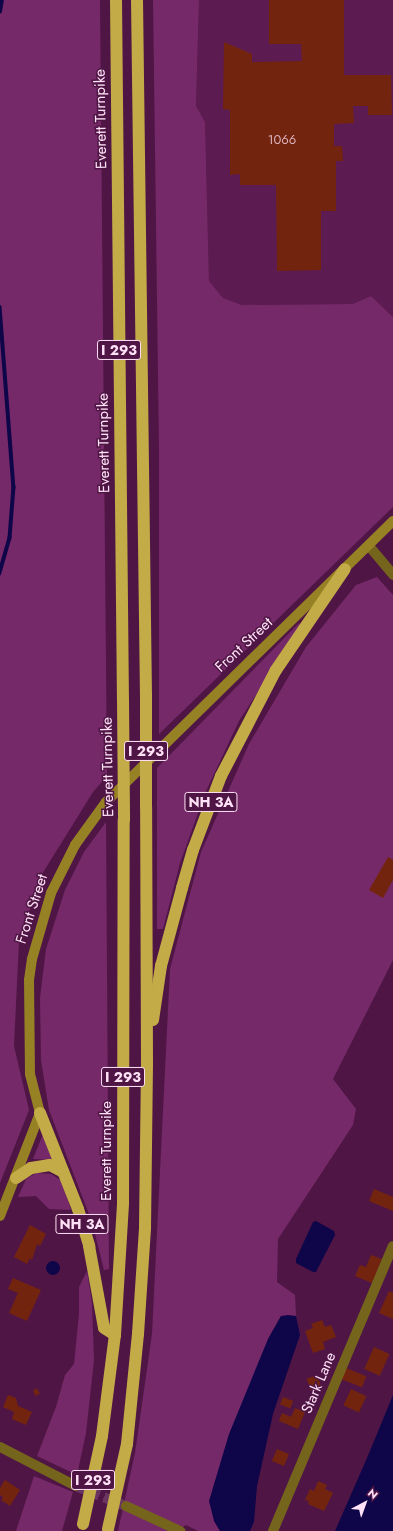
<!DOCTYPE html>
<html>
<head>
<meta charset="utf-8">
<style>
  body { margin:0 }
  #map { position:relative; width:393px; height:1531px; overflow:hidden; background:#4f1645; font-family:Jost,sans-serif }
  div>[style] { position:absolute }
  .built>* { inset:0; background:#5d1c51 }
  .green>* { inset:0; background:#762968 }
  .water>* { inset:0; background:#0f0549 }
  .round { border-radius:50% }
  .stream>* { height:3.5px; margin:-1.75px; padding:0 1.75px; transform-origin:1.75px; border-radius:1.75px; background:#0f0549 }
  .building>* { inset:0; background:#73240f; transform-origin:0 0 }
  .street-tunnel>* { height:10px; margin-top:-5px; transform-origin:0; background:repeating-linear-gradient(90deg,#693560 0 10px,transparent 0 15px) }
  .street>* { height:10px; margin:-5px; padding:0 5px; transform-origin:5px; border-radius:5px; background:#75641c }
  .secondary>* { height:10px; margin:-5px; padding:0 5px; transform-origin:5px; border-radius:5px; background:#968125 }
  .highway>* { height:12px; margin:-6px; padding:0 6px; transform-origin:6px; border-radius:6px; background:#c3ab47 }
  .highway-bridge>* { height:12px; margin:-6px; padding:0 6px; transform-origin:6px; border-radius:6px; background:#c3ab47 }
  span { translate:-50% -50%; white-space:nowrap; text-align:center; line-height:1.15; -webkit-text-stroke:3px #4f1645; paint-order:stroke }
  .number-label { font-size:13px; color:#dcb2bd }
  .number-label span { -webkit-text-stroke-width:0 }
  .shield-label span { padding:1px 3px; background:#4f1645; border:1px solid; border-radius:3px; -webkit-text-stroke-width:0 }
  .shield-label { font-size:14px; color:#ffe2f7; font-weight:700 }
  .street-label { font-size:15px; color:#ffe2f7 }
  .north { position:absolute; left:345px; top:1483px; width:40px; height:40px; -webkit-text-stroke:3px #4f1645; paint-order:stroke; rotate:41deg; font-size:11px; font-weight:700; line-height:16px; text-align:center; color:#ffe2f7 }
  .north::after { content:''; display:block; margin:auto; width:14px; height:18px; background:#ffe2f7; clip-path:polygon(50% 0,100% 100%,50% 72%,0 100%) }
</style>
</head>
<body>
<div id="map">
  <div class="built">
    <div style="clip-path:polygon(199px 0,393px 0,393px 317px,371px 296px,354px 304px,242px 305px,223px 298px,209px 281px,205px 122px,196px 106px)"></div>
  </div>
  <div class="green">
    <div style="clip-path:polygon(0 0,100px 0,107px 776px,93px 792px,42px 874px,19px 941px,14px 1046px,29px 1110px,0 1183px)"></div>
    <div style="clip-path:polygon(153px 0,199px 0,196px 106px,205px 122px,209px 281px,223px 298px,242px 305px,353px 304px,371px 296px,393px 317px,393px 507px,159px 734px,159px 448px)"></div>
    <div style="clip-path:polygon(377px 577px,393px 595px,393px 960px,333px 1079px,356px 1109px,353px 1125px,278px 1239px,277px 1282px,295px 1295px,296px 1316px,281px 1316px,268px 1339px,214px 1521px,220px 1531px,198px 1531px,186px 1525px,177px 1531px,118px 1531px,135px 1453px,152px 1334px,170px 969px,201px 852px,249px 744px,306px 647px,356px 585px)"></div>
    <div style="clip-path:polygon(299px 623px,301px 625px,239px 721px,206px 791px,180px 863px,163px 929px,157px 929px,157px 768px)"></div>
    <div style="clip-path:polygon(106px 822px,109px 1269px,104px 1270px,92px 1222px,49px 1110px,41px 1060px,40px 998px,46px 949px,65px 890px,84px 852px)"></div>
    <div style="clip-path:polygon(43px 1134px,55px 1160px,33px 1159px)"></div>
    <div style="clip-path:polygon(36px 1173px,51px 1174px,62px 1181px,71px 1210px,49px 1209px,36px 1196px,18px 1197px,26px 1179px)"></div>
    <div style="clip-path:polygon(87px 1271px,92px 1303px,94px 1360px,86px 1433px,77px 1475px,37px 1456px,56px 1407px,65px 1375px,74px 1364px,79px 1314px,79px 1287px)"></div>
    <div style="clip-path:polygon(34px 1476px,73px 1492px,62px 1531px,16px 1531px)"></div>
  </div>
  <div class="water">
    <div style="clip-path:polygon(316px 1221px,334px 1231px,335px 1235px,316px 1272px,313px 1272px,296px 1263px,296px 1259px,313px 1222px)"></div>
    <div class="round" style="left:46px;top:1261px;width:14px;height:14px"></div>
    <div style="clip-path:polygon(288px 1315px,296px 1316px,300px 1335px,273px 1414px,257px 1486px,254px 1522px,250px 1531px,220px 1531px,214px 1521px,209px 1501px,229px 1434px,268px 1339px,281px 1316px)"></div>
    <div style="clip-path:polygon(393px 1395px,393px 1531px,335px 1531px,367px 1458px)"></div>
  </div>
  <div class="stream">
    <div style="left:0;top:12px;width:12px;rotate:-81deg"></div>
    <div style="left:0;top:307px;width:181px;rotate:85.6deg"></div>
    <div style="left:14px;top:487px;width:51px;rotate:94.5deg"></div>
    <div style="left:10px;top:538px;width:37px;rotate:106deg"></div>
  </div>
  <div class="building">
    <div style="clip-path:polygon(269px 0,344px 0,344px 75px,391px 75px,392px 115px,368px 115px,368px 106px,353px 106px,354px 123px,334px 124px,334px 146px,342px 146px,343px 161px,336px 161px,336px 211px,321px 211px,321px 270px,277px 271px,276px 185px,240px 185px,240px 174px,230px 175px,230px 110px,223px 109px,224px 42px,252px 54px,252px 62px,302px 61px,301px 44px,269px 44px)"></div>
    <div style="clip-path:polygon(388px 857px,393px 860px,393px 880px,383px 898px,369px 890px)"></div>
    <div style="clip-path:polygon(374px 1189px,393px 1197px,393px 1211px,369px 1201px)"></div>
    <div style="clip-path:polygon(30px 1225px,46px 1234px,40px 1246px,37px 1244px,32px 1260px,30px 1258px,27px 1264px,14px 1257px)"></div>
    <div style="clip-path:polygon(371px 1255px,382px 1259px,372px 1283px,355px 1276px,360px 1265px,366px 1267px)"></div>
    <div style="clip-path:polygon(13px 1278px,41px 1290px,27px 1321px,9px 1313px,18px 1293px,8px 1289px)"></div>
    <div style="clip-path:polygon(389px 1291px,393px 1293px,393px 1319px,379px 1313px)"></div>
    <div style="clip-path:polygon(322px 1320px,325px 1327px,331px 1325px,336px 1337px,323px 1342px,325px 1349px,313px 1353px,305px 1331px,313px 1328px,311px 1324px)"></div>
    <div style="left:374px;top:1347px;width:17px;height:24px;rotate:24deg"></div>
    <div style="left:346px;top:1368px;width:22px;height:12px;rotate:22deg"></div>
    <div style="left:317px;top:1375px;width:15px;height:11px;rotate:70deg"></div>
    <div style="clip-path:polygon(36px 1388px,40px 1393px,36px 1396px,33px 1391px)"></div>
    <div style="left:351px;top:1389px;width:17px;height:18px;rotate:25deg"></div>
    <div style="clip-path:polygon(8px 1395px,16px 1398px,18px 1406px,32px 1412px,26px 1425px,12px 1419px,14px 1412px,3px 1407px)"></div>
    <div style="left:283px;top:1397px;width:11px;height:8px;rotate:22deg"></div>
    <div style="clip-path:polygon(295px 1408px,305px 1412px,298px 1429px,279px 1421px,282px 1413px,291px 1417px)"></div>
    <div style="left:277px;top:1449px;width:13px;height:13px;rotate:23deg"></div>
    <div style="clip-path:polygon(5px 1480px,20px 1490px,10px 1506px,1px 1500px,3px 1497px,0 1495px,0 1488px)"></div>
    <div style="clip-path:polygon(318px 1481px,327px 1485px,325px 1489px,333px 1493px,324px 1511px,308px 1504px,309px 1501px,305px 1500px,310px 1489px,314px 1491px)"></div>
  </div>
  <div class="street-tunnel">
    <div style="left:76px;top:1486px;width:54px;rotate:21.8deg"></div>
  </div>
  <div class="street">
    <div style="left:369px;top:546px;width:38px;rotate:50deg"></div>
    <div style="left:0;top:1447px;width:85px;rotate:27.2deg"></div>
    <div style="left:126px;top:1506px;width:60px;rotate:24.8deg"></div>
    <div style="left:273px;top:1531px;width:309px;rotate:-67.2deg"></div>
  </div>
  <div class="secondary">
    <div style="left:0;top:1216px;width:110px;rotate:-68.8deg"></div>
    <div style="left:40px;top:1113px;width:40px;rotate:-104.4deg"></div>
    <div style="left:30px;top:1074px;width:94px;rotate:-90.6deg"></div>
    <div style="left:29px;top:980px;width:21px;rotate:-82deg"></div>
    <div style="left:32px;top:959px;width:69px;rotate:-73.9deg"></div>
    <div style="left:51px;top:893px;width:54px;rotate:-63.4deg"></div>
    <div style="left:75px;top:845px;width:53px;rotate:-54.2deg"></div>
    <div style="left:106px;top:802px;width:402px;rotate:-44.4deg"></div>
  </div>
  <div class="highway">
    <div style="left:116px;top:0;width:700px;rotate:89.43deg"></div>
    <div style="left:137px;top:0;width:695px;rotate:89.26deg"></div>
    <div style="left:153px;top:1020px;width:55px;rotate:-81.6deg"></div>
    <div style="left:161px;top:966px;width:81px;rotate:-74.9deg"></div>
    <div style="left:182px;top:888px;width:40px;rotate:-74deg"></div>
    <div style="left:193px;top:850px;width:79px;rotate:-69.3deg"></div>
    <div style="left:221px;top:776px;width:119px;rotate:-62.6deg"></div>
    <div style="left:276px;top:670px;width:122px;rotate:-55.7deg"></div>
    <div style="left:40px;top:1113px;width:103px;rotate:68.4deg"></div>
    <div style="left:78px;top:1209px;width:39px;rotate:73deg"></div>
    <div style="left:89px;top:1246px;width:83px;rotate:79.6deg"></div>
    <div style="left:104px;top:1328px;width:13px;rotate:32deg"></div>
    <div style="left:16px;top:1178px;width:18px;rotate:-34deg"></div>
    <div style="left:31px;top:1168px;width:19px;rotate:-9deg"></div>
    <div style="left:50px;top:1165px;width:15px;rotate:28deg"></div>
    <div style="left:102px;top:1436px;width:102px;rotate:-82.7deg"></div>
    <div style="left:115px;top:1335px;width:132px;rotate:-86.5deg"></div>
    <div style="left:123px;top:1203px;width:383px;rotate:-89.9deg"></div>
    <div style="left:127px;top:1444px;width:111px;rotate:-84.3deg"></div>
    <div style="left:138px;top:1334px;width:106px;rotate:-86.2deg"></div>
    <div style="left:145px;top:1228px;width:165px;rotate:-89.3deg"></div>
    <div style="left:147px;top:1063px;width:256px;rotate:-90.2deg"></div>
  </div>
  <div class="highway-bridge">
    <div style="left:146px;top:695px;width:112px;rotate:90deg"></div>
    <div style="left:123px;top:700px;width:120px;rotate:89.5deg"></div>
    <div style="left:83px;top:1524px;width:90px;rotate:-77.8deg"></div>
    <div style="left:108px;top:1529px;width:87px;rotate:-77.4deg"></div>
  </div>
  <div class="number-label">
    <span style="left:282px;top:140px">1066</span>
  </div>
  <div class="shield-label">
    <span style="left:119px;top:350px">I 293</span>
    <span style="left:146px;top:751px">I 293</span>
    <span style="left:211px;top:802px">NH 3A</span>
    <span style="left:123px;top:1077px">I 293</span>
    <span style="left:82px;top:1224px">NH 3A</span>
    <span style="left:93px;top:1480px">I 293</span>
  </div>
  <div class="street-label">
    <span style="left:101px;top:119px;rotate:-91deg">Everett Turnpike</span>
    <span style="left:104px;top:443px;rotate:-91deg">Everett Turnpike</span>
    <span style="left:244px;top:645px;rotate:-43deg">Front Street</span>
    <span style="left:108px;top:767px;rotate:-91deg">Everett Turnpike</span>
    <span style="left:32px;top:909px;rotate:-72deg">Front Street</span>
    <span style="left:107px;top:1151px;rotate:-90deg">Everett Turnpike</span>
    <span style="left:319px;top:1383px;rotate:-67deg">Stark Lane</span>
  </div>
  <div class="north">N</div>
</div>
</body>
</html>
